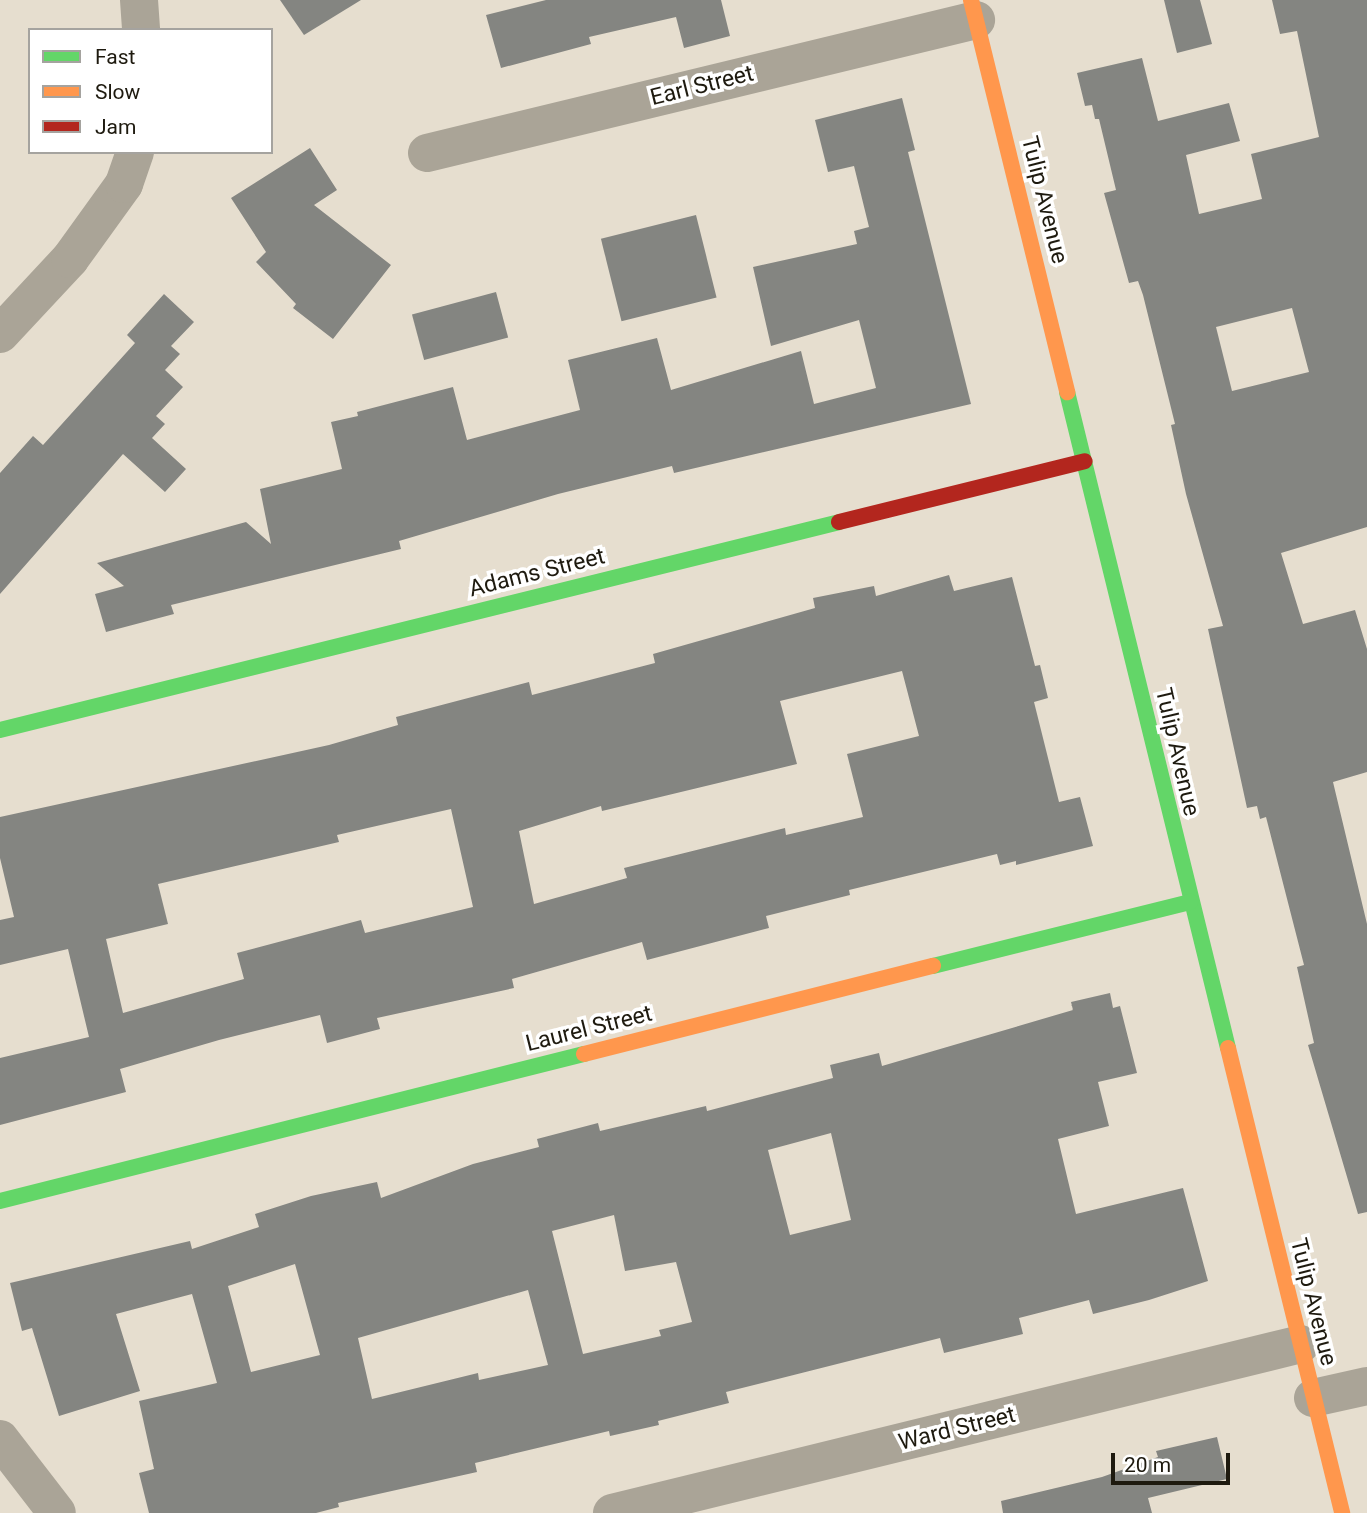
<!DOCTYPE html>
<html>
<head>
<meta charset="utf-8">
<style>
  body { margin:0 }
  #map { position:relative; width:1367px; height:1513px; overflow:hidden; background:#e6decf; font-family:Roboto,sans-serif }
  div>[style] { position:absolute }
  .building>* { inset:0; background:#848581; transform-origin:0 0 }
  .street>* { height:38px; margin:-19px; padding:0 19px; transform-origin:19px; border-radius:19px; background:#aaa497 }
  .fast>* { height:16px; margin:-8px; padding:0 8px; transform-origin:8px; border-radius:8px; background:#63d668 }
  .slow>* { height:16px; margin:-8px; padding:0 8px; transform-origin:8px; border-radius:8px; background:#ff974d }
  .jam>* { height:16px; margin:-8px; padding:0 8px; transform-origin:8px; border-radius:8px; background:#b3261e }
  span { translate:-50% -50%; white-space:nowrap; text-align:center; line-height:1.15; -webkit-text-stroke:7px #fff; paint-order:stroke }
  .street-label { font-size:23px; color:#1e1a0f }
  .legend { position:absolute; left:28px; top:28px; width:245px; height:126px; box-sizing:border-box; background:#fff; border:2px solid #a5a39f; margin:0; padding:9px 12px; list-style:none; font-size:21px; color:#1e1a0f }
  .legend li { display:flex; align-items:center; gap:14px; height:35px }
  .legend b { width:35px; border:2px solid #a5a39f }
  .scale { position:absolute; left:1111px; top:1453px; width:119px; height:32px; box-sizing:border-box; border:4px solid #1e1a0f; border-top:0; padding-left:9px; font-size:21px; line-height:24px; white-space:nowrap; color:#1e1a0f; -webkit-text-stroke:5px #fff; paint-order:stroke }
</style>
</head>
<body>
<div id="map">
  <div class="building">
    <div style="clip-path:polygon(280px 0,361px 0,304px 35px)"></div>
    <div style="clip-path:polygon(546px 0,721px 0,730px 36px,684px 48px,676px 17px,589px 37px,591px 44px,501px 68px,486px 15px)"></div>
    <div style="clip-path:polygon(1164px 0,1200px 0,1212px 44px,1177px 53px)"></div>
    <div style="clip-path:polygon(evenodd,1272px 0,1367px 0,1367px 527px,1281px 553px,1303px 624px,1355px 610px,1367px 649px,1367px 772px,1333px 782px,1367px 924px,1367px 1212px,1358px 1214px,1308px 1045px,1314px 1043px,1297px 967px,1304px 965px,1266px 817px,1260px 819px,1257px 806px,1247px 808px,1208px 629px,1223px 626px,1186px 494px,1171px 425px,1175px 424px,1143px 295px,1138px 281px,1129px 283px,1104px 193px,1116px 190px,1099px 119px,1095px 119px,1092px 105px,1085px 106px,1077px 73px,1142px 58px,1158px 121px,1229px 103px,1240px 141px,1186px 155px,1199px 214px,1262px 199px,1251px 154px,1319px 137px,1297px 31px,1280px 34px,1272px 0,1292px 308px,1309px 372px,1232px 391px,1216px 327px,1292px 308px)"></div>
    <div style="clip-path:polygon(902px 98px,915px 150px,908px 152px,971px 404px,674px 473px,672px 466px,558px 494px,399px 541px,401px 549px,171px 605px,174px 614px,106px 632px,95px 594px,124px 586px,97px 563px,246px 522px,271px 544px,260px 489px,342px 469px,331px 422px,358px 416px,357px 412px,453px 387px,467px 440px,580px 410px,568px 360px,657px 338px,671px 390px,801px 351px,814px 404px,876px 388px,859px 320px,771px 346px,753px 267px,857px 244px,854px 231px,869px 227px,854px 166px,828px 172px,815px 120px)"></div>
    <div style="clip-path:polygon(310px 148px,337px 190px,314px 205px,391px 265px,333px 339px,293px 308px,296px 304px,256px 262px,266px 252px,231px 198px)"></div>
    <div style="left:696px;top:215px;width:85px;height:98px;rotate:76deg"></div>
    <div style="left:496px;top:292px;width:47px;height:87px;rotate:75deg"></div>
    <div style="clip-path:polygon(164px 294px,194px 322px,171px 346px,180px 354px,165px 370px,183px 387px,156px 416px,165px 424px,152px 438px,186px 469px,165px 492px,123px 454px,0 594px,0 473px,33px 436px,43px 445px,135px 343px,127px 335px)"></div>
    <div style="clip-path:polygon(evenodd,949px 575px,954px 591px,1012px 577px,1035px 666px,1040px 665px,1048px 698px,1034px 702px,1059px 802px,1080px 797px,1093px 846px,1016px 865px,1016px 861px,1000px 865px,997px 854px,849px 890px,850px 895px,766px 916px,769px 928px,647px 960px,642px 942px,512px 979px,514px 988px,377px 1018px,380px 1029px,327px 1043px,320px 1015px,219px 1040px,120px 1069px,126px 1092px,0 1125px,0 1058px,89px 1037px,68px 949px,0 965px,0 920px,14px 917px,0 858px,0 817px,329px 745px,398px 725px,396px 717px,529px 682px,532px 695px,655px 663px,653px 654px,815px 608px,813px 598px,874px 586px,876px 596px,949px 575px,902px 671px,919px 736px,847px 754px,863px 817px,786px 835px,785px 828px,624px 868px,627px 878px,534px 904px,519px 831px,601px 806px,602px 811px,797px 764px,780px 701px,902px 671px,949px 575px,451px 809px,473px 907px,365px 933px,361px 920px,237px 953px,244px 979px,123px 1013px,106px 939px,168px 924px,158px 884px,339px 842px,337px 835px,451px 809px)"></div>
    <div style="clip-path:polygon(evenodd,1110px 993px,1113px 1008px,1120px 1006px,1137px 1073px,1098px 1082px,1109px 1126px,1058px 1139px,1076px 1214px,1183px 1188px,1208px 1281px,1149px 1300px,1093px 1314px,1089px 1300px,1019px 1318px,1023px 1334px,944px 1353px,940px 1338px,726px 1392px,729px 1403px,658px 1421px,659px 1425px,610px 1436px,609px 1431px,475px 1463px,477px 1472px,338px 1503px,339px 1507px,316px 1513px,149px 1513px,139px 1473px,154px 1469px,139px 1401px,217px 1383px,192px 1294px,116px 1314px,140px 1391px,59px 1416px,32px 1328px,22px 1331px,10px 1283px,190px 1241px,192px 1249px,259px 1227px,255px 1214px,311px 1196px,377px 1182px,381px 1198px,473px 1164px,539px 1147px,537px 1139px,598px 1123px,600px 1131px,706px 1106px,707px 1111px,833px 1078px,830px 1065px,879px 1053px,882px 1066px,1073px 1010px,1071px 1002px,1110px 993px,831px 1133px,851px 1220px,790px 1235px,768px 1150px,831px 1133px,1110px 993px,614px 1215px,625px 1271px,676px 1262px,692px 1322px,659px 1330px,661px 1336px,583px 1354px,552px 1231px,614px 1215px,1110px 993px,295px 1264px,320px 1355px,251px 1372px,228px 1286px,295px 1264px,1110px 993px,528px 1290px,548px 1365px,479px 1380px,478px 1373px,372px 1399px,358px 1338px,528px 1290px)"></div>
    <div style="clip-path:polygon(1217px 1437px,1227px 1479px,1148px 1498px,1152px 1513px,1003px 1513px,1001px 1501px,1102px 1477px,1158px 1457px,1156px 1451px)"></div>
  </div>
  <div class="street">
    <div style="left:139px;top:0;width:30px;rotate:86deg"></div>
    <div style="left:427px;top:153px;width:565px;rotate:-13.62deg"></div>
    <div style="left:0;top:334px;width:103px;rotate:-47deg"></div>
    <div style="left:70px;top:259px;width:92px;rotate:-54.2deg"></div>
    <div style="left:124px;top:184px;width:34px;rotate:-71deg"></div>
    <div style="left:1313px;top:1398px;width:55px;rotate:-12.5deg"></div>
    <div style="left:0;top:1439px;width:93px;rotate:52.4deg"></div>
    <div style="left:612px;top:1513px;width:709px;rotate:-13.78deg"></div>
  </div>
  <div class="fast">
    <div style="left:1067px;top:392px;width:675px;rotate:76.21deg"></div>
    <div style="left:0;top:730px;width:864px;rotate:-13.92deg"></div>
    <div style="left:933px;top:966px;width:265px;rotate:-14deg"></div>
    <div style="left:0;top:1201px;width:602px;rotate:-14.13deg"></div>
  </div>
  <div class="slow">
    <div style="left:971px;top:0;width:404px;rotate:76.2deg"></div>
    <div style="left:1228px;top:1048px;width:479px;rotate:76.2deg"></div>
    <div style="left:584px;top:1054px;width:360px;rotate:-14.2deg"></div>
  </div>
  <div class="jam">
    <div style="left:839px;top:522px;width:253px;rotate:-13.9deg"></div>
  </div>
  <div class="street-label">
    <span style="left:702px;top:86px;rotate:-14deg">Earl Street</span>
    <span style="left:1044px;top:200px;rotate:76deg">Tulip Avenue</span>
    <span style="left:537px;top:573px;rotate:-14deg">Adams Street</span>
    <span style="left:1177px;top:752px;rotate:77deg">Tulip Avenue</span>
    <span style="left:589px;top:1029px;rotate:-14deg">Laurel Street</span>
    <span style="left:1313px;top:1302px;rotate:76deg">Tulip Avenue</span>
    <span style="left:957px;top:1429px;rotate:-14deg">Ward Street</span>
  </div>
  <ul class="legend">
  <li><b style="height:9px;background:#63d668"></b>Fast</li>
  <li><b style="height:9px;background:#ff974d"></b>Slow</li>
  <li><b style="height:9px;background:#b3261e"></b>Jam</li>
  </ul>
  <div class="scale">20 m</div>
</div>
</body>
</html>
